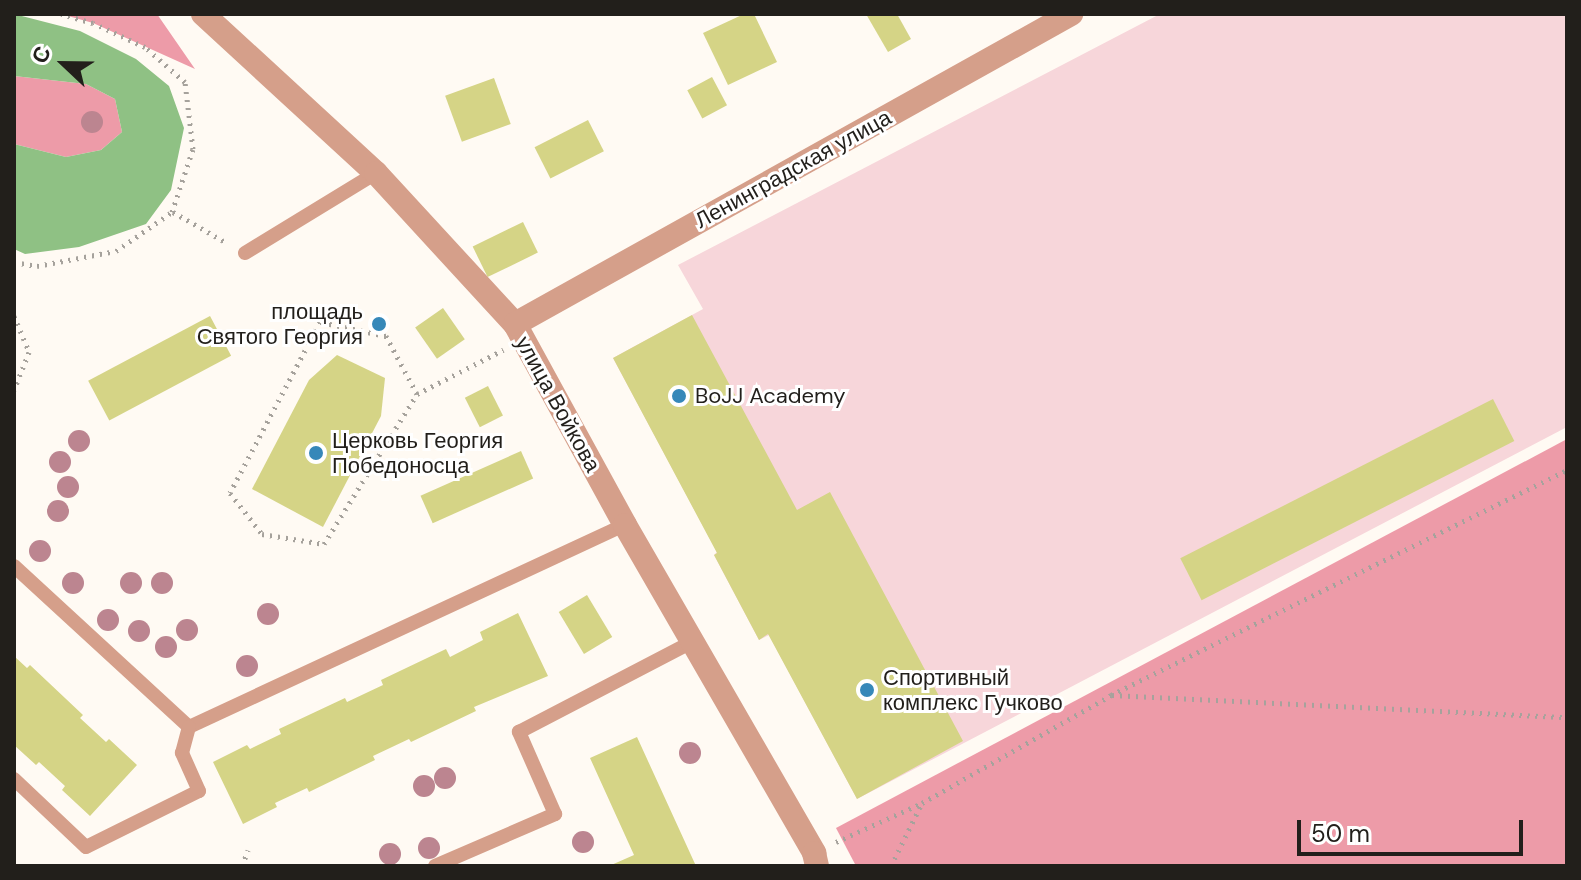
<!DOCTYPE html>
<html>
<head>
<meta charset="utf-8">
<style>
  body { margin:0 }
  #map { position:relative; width:1581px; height:880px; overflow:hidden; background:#fffaf3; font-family:"DM Sans",sans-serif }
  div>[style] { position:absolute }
  .green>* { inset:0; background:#f7d6da }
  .forest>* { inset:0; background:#ed9ba8 }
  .water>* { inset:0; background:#8fc184 }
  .building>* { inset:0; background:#d5d486; transform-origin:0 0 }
  .path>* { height:5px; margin-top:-2.5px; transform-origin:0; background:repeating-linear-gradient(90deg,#a6a29c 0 2px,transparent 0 8px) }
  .lane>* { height:14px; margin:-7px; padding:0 7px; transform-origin:7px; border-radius:7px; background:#d59f8a }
  .street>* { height:24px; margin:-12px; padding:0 12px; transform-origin:12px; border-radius:12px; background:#d59f8a }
  .trees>* { width:22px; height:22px; margin:-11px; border-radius:50%; background:#bc8590 }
  .dots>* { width:22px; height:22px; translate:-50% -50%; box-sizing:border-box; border:4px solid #fff; border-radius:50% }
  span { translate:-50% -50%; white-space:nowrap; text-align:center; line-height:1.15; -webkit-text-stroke:6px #fff; paint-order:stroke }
  .street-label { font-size:22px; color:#221f1b }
  .poi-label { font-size:22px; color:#221f1b }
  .right { translate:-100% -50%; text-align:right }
  .left { translate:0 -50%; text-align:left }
  .frame { position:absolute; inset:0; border:16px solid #221f1b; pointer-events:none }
  .north { position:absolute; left:24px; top:24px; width:80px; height:80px; -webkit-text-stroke:6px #fff; paint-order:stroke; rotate:292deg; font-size:22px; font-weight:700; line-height:32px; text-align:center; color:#221f1b }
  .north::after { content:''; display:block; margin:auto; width:28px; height:36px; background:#221f1b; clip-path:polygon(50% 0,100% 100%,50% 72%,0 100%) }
  .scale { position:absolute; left:1297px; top:820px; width:226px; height:36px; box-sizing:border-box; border:4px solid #221f1b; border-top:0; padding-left:10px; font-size:24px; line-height:28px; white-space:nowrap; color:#221f1b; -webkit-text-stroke:6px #fff; paint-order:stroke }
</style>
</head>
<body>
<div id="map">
  <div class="green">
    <div style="clip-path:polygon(1160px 14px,1567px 14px,1567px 427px,857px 799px,769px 635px,759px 640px,714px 555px,717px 552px,613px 358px,703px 309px,678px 265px)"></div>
  </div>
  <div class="forest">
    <div style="clip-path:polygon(61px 14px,157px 14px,195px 69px,93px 23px)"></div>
    <div style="clip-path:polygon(14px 76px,86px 84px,115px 99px,122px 132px,101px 150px,66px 157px,14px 144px)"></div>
    <div style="clip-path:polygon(1567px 439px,1567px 866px,856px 866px,836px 828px)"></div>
  </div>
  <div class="water">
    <div style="clip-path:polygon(14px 14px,80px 31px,136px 59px,169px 86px,184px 128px,171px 190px,146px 224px,79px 247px,25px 254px,14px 249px,14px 144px,66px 157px,101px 150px,122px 132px,115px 99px,86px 84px,14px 76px)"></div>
  </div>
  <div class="building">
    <div style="clip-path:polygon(744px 14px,754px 14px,777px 62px,728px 85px,703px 33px)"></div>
    <div style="clip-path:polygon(866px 14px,897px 14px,911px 39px,888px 52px)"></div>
    <div style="left:712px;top:77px;width:32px;height:28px;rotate:62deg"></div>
    <div style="left:494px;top:78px;width:49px;height:52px;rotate:70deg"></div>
    <div style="left:588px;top:120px;width:35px;height:60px;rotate:63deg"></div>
    <div style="left:523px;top:222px;width:34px;height:56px;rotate:64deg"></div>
    <div style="left:443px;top:308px;width:38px;height:34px;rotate:55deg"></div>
    <div style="clip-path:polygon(692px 315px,797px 510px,830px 492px,963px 741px,857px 799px,768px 634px,759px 640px,714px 555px,717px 553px,613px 358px)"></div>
    <div style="left:210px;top:316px;width:45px;height:138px;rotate:62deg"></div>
    <div style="clip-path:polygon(337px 355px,385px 378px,381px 416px,323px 527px,252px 489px,309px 380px)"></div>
    <div style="left:488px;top:386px;width:33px;height:26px;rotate:63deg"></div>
    <div style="left:1493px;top:399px;width:47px;height:351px;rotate:63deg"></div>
    <div style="left:521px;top:451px;width:30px;height:110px;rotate:66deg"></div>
    <div style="left:587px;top:595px;width:49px;height:33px;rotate:59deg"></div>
    <div style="clip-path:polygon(518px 613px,548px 676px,474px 707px,476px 711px,411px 742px,409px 739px,373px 756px,375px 760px,309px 792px,307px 788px,275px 803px,277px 807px,243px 824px,213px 762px,247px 745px,250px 749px,281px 734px,279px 729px,345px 698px,347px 702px,383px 685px,381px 680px,446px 649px,450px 657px,483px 640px,480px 632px)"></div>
    <div style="clip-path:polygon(14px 656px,27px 668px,30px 665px,83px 715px,80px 718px,106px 742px,109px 739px,137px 765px,90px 816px,62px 790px,65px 786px,39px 762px,36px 765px,14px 745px)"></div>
    <div style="clip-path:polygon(637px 737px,696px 866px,609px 866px,634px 855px,590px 758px)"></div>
  </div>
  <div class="path">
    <div style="left:173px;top:212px;width:62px;rotate:29.9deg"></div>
    <div style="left:14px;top:262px;width:23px;rotate:10deg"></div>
    <div style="left:37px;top:266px;width:80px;rotate:-10.8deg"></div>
    <div style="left:116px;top:251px;width:68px;rotate:-34.9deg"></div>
    <div style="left:172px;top:212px;width:66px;rotate:-71.6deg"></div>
    <div style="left:193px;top:149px;width:67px;rotate:-96.8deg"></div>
    <div style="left:185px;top:82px;width:53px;rotate:-138.8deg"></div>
    <div style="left:145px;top:47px;width:57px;rotate:-155.2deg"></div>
    <div style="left:93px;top:23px;width:33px;rotate:-164deg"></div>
    <div style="left:14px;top:316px;width:39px;rotate:67deg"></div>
    <div style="left:29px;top:352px;width:41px;rotate:111.5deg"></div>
    <div style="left:417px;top:394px;width:66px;rotate:-118.1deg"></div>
    <div style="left:386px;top:336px;width:67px;rotate:-168deg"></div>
    <div style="left:320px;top:322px;width:193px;rotate:117.8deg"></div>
    <div style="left:230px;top:493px;width:52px;rotate:52deg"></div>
    <div style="left:262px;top:534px;width:63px;rotate:9.2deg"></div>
    <div style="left:324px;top:544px;width:176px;rotate:-58.2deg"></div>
    <div style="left:417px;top:394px;width:97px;rotate:-27.1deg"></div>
    <div style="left:1112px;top:695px;width:456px;rotate:2.8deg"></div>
    <div style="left:836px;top:842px;width:94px;rotate:-24.4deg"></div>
    <div style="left:922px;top:803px;width:218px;rotate:-29.7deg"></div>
    <div style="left:1111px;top:695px;width:508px;rotate:-26.26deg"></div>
    <div style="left:242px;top:866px;width:17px;rotate:-69deg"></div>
    <div style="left:891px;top:866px;width:70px;rotate:-63.8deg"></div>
  </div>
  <div class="lane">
    <div style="left:245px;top:253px;width:153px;rotate:-31.4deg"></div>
    <div style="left:14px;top:566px;width:238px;rotate:42.6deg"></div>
    <div style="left:189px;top:727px;width:481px;rotate:-24.9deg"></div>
    <div style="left:14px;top:779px;width:99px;rotate:43.4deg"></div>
    <div style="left:86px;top:847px;width:126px;rotate:-26.4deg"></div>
    <div style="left:199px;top:791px;width:42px;rotate:-114.1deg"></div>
    <div style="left:182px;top:753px;width:27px;rotate:-75deg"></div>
    <div style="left:435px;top:866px;width:131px;rotate:-23.4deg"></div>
    <div style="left:555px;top:814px;width:90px;rotate:-113.7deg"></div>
    <div style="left:519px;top:732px;width:197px;rotate:-27.5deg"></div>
  </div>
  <div class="street">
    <div style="left:203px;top:14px;width:235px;rotate:42.6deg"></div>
    <div style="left:376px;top:173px;width:205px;rotate:47.4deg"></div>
    <div style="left:515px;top:324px;width:229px;rotate:61.3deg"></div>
    <div style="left:625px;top:525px;width:379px;rotate:60deg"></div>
    <div style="left:814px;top:853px;width:13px;rotate:77deg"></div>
    <div style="left:515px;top:324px;width:637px;rotate:-29.14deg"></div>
  </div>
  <div class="trees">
    <div style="left:92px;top:122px"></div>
    <div style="left:79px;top:441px"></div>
    <div style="left:60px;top:462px"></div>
    <div style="left:68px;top:487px"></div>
    <div style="left:58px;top:511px"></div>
    <div style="left:40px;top:551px"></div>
    <div style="left:73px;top:583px"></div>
    <div style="left:131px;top:583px"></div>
    <div style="left:162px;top:583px"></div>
    <div style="left:268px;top:614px"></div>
    <div style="left:108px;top:620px"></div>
    <div style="left:187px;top:630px"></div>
    <div style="left:139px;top:631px"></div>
    <div style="left:166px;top:647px"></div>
    <div style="left:247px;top:666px"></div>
    <div style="left:690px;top:753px"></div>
    <div style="left:445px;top:778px"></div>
    <div style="left:424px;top:786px"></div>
    <div style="left:583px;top:842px"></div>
    <div style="left:429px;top:848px"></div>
    <div style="left:390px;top:854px"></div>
  </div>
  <div class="dots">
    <div style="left:379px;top:324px;background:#3688b9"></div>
    <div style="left:679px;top:396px;background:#3688b9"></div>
    <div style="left:316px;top:453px;background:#3688b9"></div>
    <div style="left:867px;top:690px;background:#3688b9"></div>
  </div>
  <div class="street-label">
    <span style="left:793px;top:169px;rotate:-29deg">Ленинградская улица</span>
    <span style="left:558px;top:404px;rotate:61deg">улица Войкова</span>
  </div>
  <div class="poi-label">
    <span class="right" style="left:363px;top:324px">площадь<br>Святого Георгия</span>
    <span class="left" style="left:695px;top:396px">BoJJ Academy</span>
    <span class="left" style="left:332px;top:453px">Церковь Георгия<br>Победоносца</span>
    <span class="left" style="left:883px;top:690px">Спортивный<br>комплекс Гучково</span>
  </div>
  <div class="frame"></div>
  <div class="north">С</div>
  <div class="scale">50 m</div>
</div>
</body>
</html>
